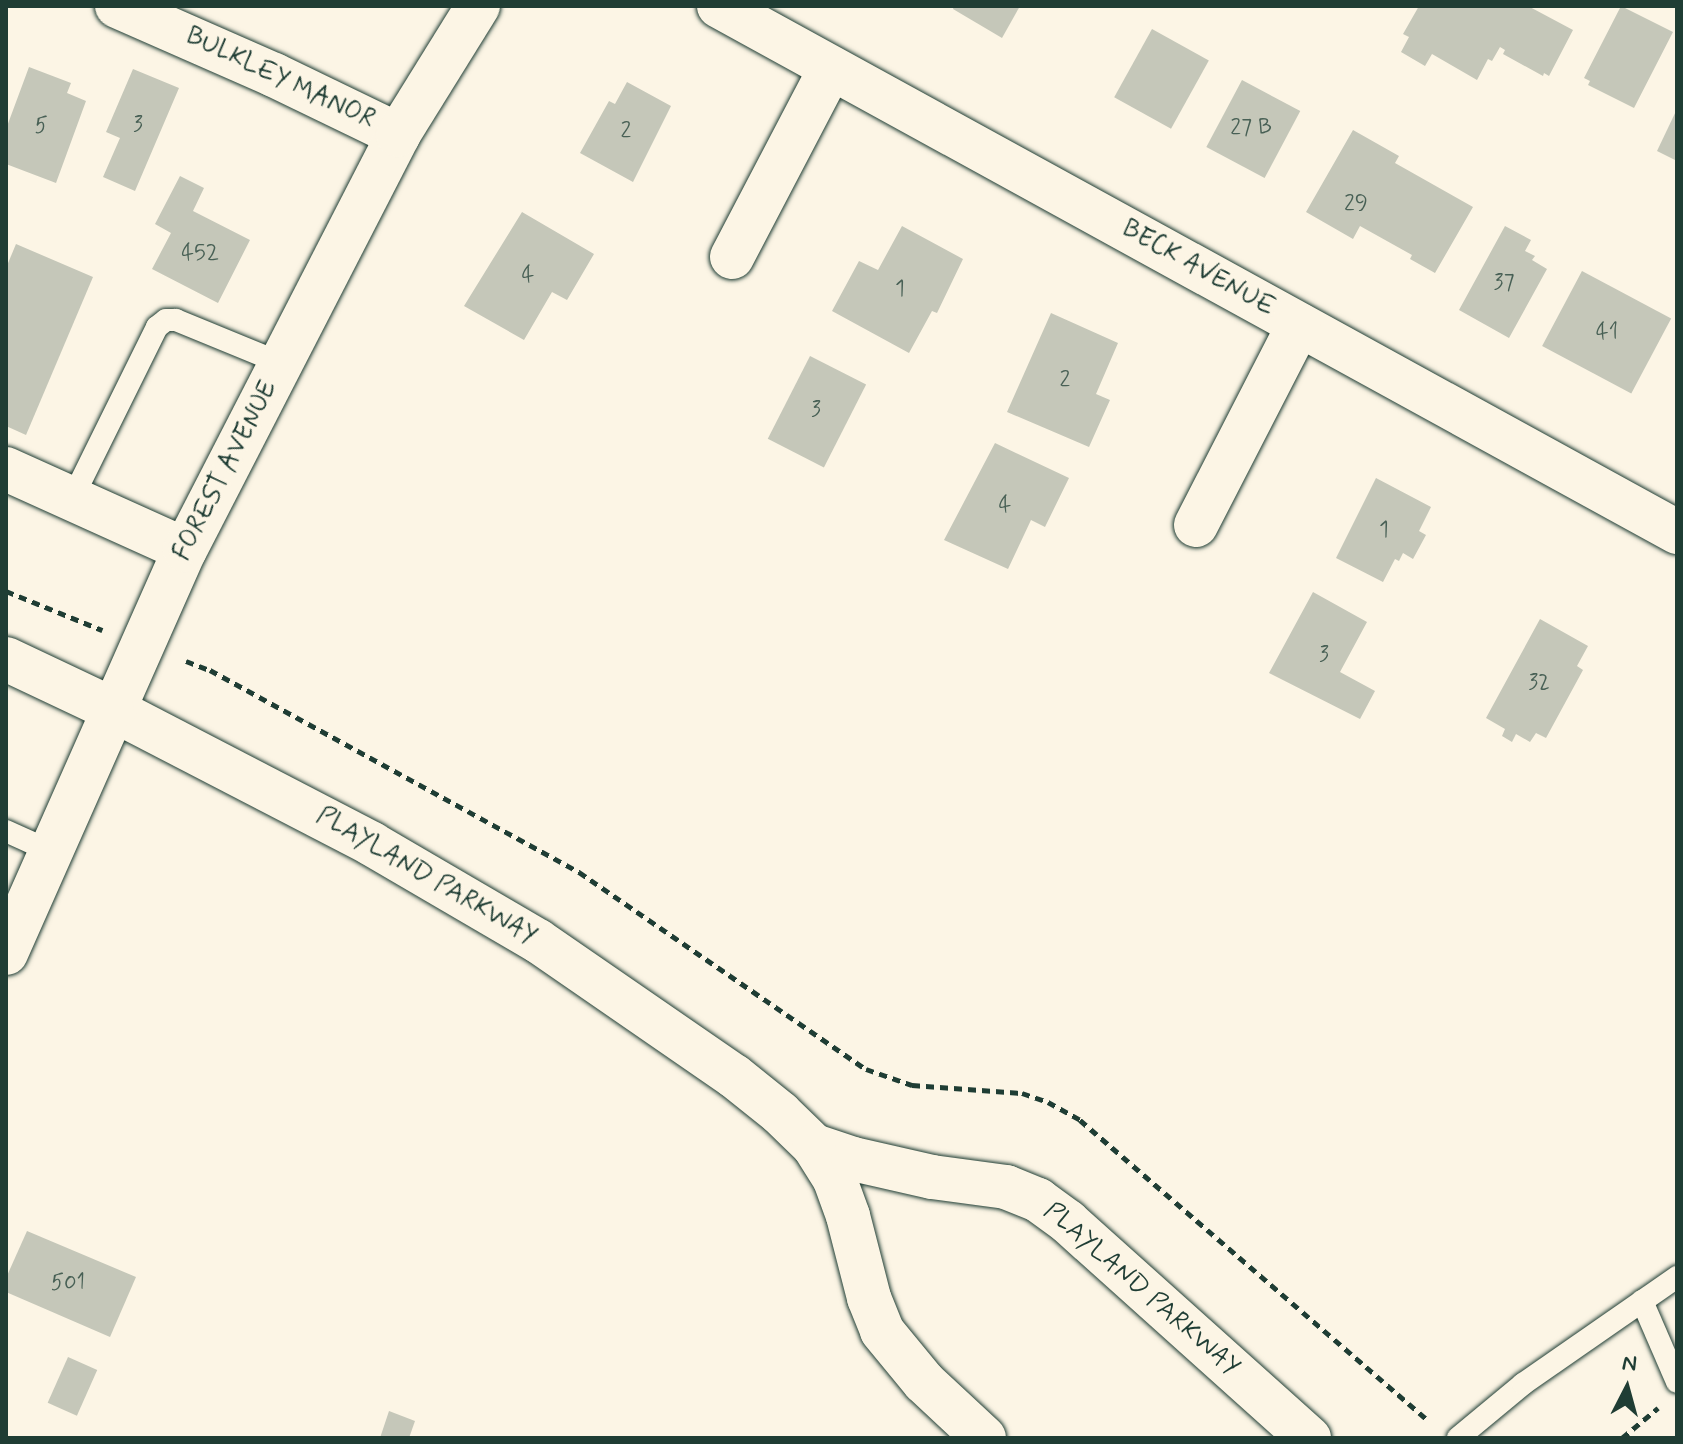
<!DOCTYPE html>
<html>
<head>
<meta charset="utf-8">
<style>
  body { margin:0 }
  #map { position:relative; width:1683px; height:1444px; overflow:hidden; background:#fcf5e5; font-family:Mynerve,sans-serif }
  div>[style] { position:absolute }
  .building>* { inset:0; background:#c5c7b9; transform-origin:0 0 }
  .path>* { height:5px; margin-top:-2.5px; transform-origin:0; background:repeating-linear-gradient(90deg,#1f3d34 0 8px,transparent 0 14px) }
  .roads { filter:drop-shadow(0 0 2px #1f3d34) drop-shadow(0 0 2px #1f3d34) }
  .service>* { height:22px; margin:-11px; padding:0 11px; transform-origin:11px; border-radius:11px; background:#fcf5e5 }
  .minor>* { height:44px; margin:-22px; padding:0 22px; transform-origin:22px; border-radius:22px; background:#fcf5e5 }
  .tertiary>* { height:44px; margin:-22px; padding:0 22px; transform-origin:22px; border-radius:22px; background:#fcf5e5 }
  .secondary>* { height:44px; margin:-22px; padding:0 22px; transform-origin:22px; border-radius:22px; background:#fcf5e5 }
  span { translate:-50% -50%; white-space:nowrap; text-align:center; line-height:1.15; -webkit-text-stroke:7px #fcf5e5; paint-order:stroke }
  .number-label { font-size:22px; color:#486055 }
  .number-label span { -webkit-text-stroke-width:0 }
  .street-label { font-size:26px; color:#1f3d34 }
  .frame { position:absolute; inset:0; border:8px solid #1f3d34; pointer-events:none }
  .north { position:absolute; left:1587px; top:1348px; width:80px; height:80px; -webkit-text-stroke:6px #fcf5e5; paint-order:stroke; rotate:6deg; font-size:22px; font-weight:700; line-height:32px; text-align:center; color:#1f3d34 }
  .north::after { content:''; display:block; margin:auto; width:28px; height:36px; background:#1f3d34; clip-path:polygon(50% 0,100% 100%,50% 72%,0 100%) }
</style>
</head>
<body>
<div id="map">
  <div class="building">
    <div style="clip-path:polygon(954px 6px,1020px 6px,1002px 38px,953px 9px)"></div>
    <div style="clip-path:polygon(1419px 6px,1528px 6px,1573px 30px,1549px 76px,1544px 73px,1543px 76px,1503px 54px,1505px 50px,1500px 47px,1492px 61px,1488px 59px,1477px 80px,1432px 54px,1425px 66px,1401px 52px,1409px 37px,1403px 34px)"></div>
    <div style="clip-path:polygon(1621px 6px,1673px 32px,1634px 108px,1588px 85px,1590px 81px,1584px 78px)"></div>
    <div style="left:1152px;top:29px;width:65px;height:78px;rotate:29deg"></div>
    <div style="clip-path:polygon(29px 67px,71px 83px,67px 93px,86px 101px,56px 183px,6px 164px,6px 129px)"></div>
    <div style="clip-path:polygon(133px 69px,179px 88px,135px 191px,103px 177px,120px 138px,106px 132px)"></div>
    <div style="left:1242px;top:80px;width:66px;height:76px;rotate:28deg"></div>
    <div style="clip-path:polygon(627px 82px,671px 106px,633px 182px,580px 153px,609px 101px,615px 104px)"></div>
    <div style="clip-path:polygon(1677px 109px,1677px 161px,1657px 151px)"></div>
    <div style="clip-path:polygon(1353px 130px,1399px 156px,1395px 163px,1473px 207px,1435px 273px,1410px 259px,1412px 255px,1360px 226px,1353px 239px,1306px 212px)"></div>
    <div style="clip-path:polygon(180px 176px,204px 188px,193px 211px,250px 240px,218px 303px,152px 269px,171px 233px,155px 224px)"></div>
    <div style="clip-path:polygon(522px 212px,594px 254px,567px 300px,552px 292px,524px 340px,464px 306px)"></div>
    <div style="clip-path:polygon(902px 226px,963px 259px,937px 313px,932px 311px,909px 353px,832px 311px,859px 261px,878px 270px)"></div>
    <div style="clip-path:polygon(1505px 226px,1531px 240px,1525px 251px,1535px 256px,1532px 260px,1547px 269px,1509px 338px,1459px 310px)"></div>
    <div style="clip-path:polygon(16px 244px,93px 277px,26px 435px,6px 426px,6px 268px)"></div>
    <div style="left:1582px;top:271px;width:101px;height:85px;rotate:28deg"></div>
    <div style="clip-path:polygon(1051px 313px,1118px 343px,1096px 394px,1110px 400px,1089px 447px,1007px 412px)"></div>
    <div style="left:810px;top:356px;width:63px;height:93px;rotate:27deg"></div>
    <div style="clip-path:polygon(995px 443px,1069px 478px,1045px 527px,1031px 520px,1008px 569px,944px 540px)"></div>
    <div style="clip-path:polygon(1376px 478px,1431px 507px,1419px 531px,1426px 535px,1413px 559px,1403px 553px,1399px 561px,1395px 559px,1383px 582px,1336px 558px)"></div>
    <div style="clip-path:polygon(1313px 592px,1367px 622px,1340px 672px,1375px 691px,1360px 719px,1269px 673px)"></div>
    <div style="clip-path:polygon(1540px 619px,1588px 646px,1577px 666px,1583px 670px,1546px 738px,1536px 733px,1530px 742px,1516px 734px,1512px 742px,1502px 736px,1505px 729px,1486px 718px)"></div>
    <div style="clip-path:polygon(27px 1231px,136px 1277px,110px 1337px,6px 1292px,6px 1278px)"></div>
    <div style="left:68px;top:1357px;width:32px;height:50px;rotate:24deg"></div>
    <div style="clip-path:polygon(389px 1411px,415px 1421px,409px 1438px,380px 1438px)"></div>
  </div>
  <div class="path">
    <div style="left:6px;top:591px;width:104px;rotate:22.1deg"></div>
    <div style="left:186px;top:661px;width:26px;rotate:21deg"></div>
    <div style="left:210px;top:670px;width:421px;rotate:28.7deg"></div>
    <div style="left:579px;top:872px;width:348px;rotate:34.5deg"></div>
    <div style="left:866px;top:1069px;width:49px;rotate:19.2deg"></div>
    <div style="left:912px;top:1085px;width:110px;rotate:4.2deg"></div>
    <div style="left:1022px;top:1093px;width:28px;rotate:19deg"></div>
    <div style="left:1048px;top:1102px;width:37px;rotate:29deg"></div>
    <div style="left:1080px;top:1120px;width:459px;rotate:40.8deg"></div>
    <div style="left:1622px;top:1438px;width:47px;rotate:-39.8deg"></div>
  </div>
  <div class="roads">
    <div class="service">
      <div style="left:72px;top:499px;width:192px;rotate:-63.7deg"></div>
      <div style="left:157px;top:327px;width:11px;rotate:-38deg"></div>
      <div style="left:166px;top:320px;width:10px"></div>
      <div style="left:176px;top:320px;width:113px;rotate:22.3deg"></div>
      <div style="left:6px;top:831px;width:48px;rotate:24.4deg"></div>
      <div style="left:1642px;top:1301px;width:88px;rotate:66.6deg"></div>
      <div style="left:1458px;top:1438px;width:85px;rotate:-39.7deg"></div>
      <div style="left:1523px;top:1384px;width:188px;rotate:-34.8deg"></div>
    </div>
    <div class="minor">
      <div style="left:117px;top:6px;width:171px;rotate:23.7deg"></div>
      <div style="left:274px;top:75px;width:138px;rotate:25.8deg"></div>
      <div style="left:719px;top:6px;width:1093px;rotate:28.77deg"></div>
      <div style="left:732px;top:257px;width:213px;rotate:-62.4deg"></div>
      <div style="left:6px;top:469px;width:196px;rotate:24.3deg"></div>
      <div style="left:1196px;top:525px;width:225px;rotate:-62.8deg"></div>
      <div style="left:112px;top:709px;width:293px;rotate:27.4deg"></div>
      <div style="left:372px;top:844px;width:192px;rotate:30.3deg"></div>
      <div style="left:538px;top:941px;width:238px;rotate:34.6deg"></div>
      <div style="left:734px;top:1076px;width:59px;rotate:38.8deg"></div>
      <div style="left:780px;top:1113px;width:47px;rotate:44.1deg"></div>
      <div style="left:814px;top:1146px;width:40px;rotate:58deg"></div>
      <div style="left:835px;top:1180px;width:38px;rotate:70deg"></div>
      <div style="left:848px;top:1216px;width:85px;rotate:75.6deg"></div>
      <div style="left:869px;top:1298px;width:35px;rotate:68deg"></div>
      <div style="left:882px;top:1331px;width:66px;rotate:50.5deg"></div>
      <div style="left:924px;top:1382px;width:82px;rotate:43deg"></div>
      <div style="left:814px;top:1146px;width:41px;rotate:18.4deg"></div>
      <div style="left:853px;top:1159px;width:81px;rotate:12.8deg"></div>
      <div style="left:932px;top:1177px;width:75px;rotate:7.7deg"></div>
      <div style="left:1006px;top:1187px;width:35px;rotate:22deg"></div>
      <div style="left:1038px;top:1200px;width:37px;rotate:36deg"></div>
      <div style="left:1068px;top:1222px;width:324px;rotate:41.9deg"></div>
    </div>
    <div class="tertiary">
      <div style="left:6px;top:953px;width:441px;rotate:-66.1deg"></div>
      <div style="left:185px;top:550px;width:466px;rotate:-62.8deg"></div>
      <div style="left:398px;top:135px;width:152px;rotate:-58.2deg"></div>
    </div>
    <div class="secondary">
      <div style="left:6px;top:659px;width:117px;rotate:25.3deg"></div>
    </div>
  </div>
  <div class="number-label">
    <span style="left:138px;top:126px">3</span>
    <span style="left:41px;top:127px">5</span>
    <span style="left:1251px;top:129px">27 B</span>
    <span style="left:626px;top:132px">2</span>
    <span style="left:1356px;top:205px">29</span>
    <span style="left:200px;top:254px">452</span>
    <span style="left:528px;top:276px">4</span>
    <span style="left:1504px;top:284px">37</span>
    <span style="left:900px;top:290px">1</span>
    <span style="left:1607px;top:333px">41</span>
    <span style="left:1065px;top:381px">2</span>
    <span style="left:816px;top:411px">3</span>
    <span style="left:1005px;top:506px">4</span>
    <span style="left:1384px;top:531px">1</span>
    <span style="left:1324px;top:656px">3</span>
    <span style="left:1539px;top:684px">32</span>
    <span style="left:68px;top:1284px">501</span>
  </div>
  <div class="street-label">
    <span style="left:280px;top:79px;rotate:25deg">BULKLEY MANOR</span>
    <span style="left:1198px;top:269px;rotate:29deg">BECK AVENUE</span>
    <span style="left:226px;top:471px;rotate:-63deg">FOREST AVENUE</span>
    <span style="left:426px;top:877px;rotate:30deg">PLAYLAND PARKWAY</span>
    <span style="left:1141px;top:1290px;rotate:41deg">PLAYLAND PARKWAY</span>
  </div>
  <div class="frame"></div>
  <div class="north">N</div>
</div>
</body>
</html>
